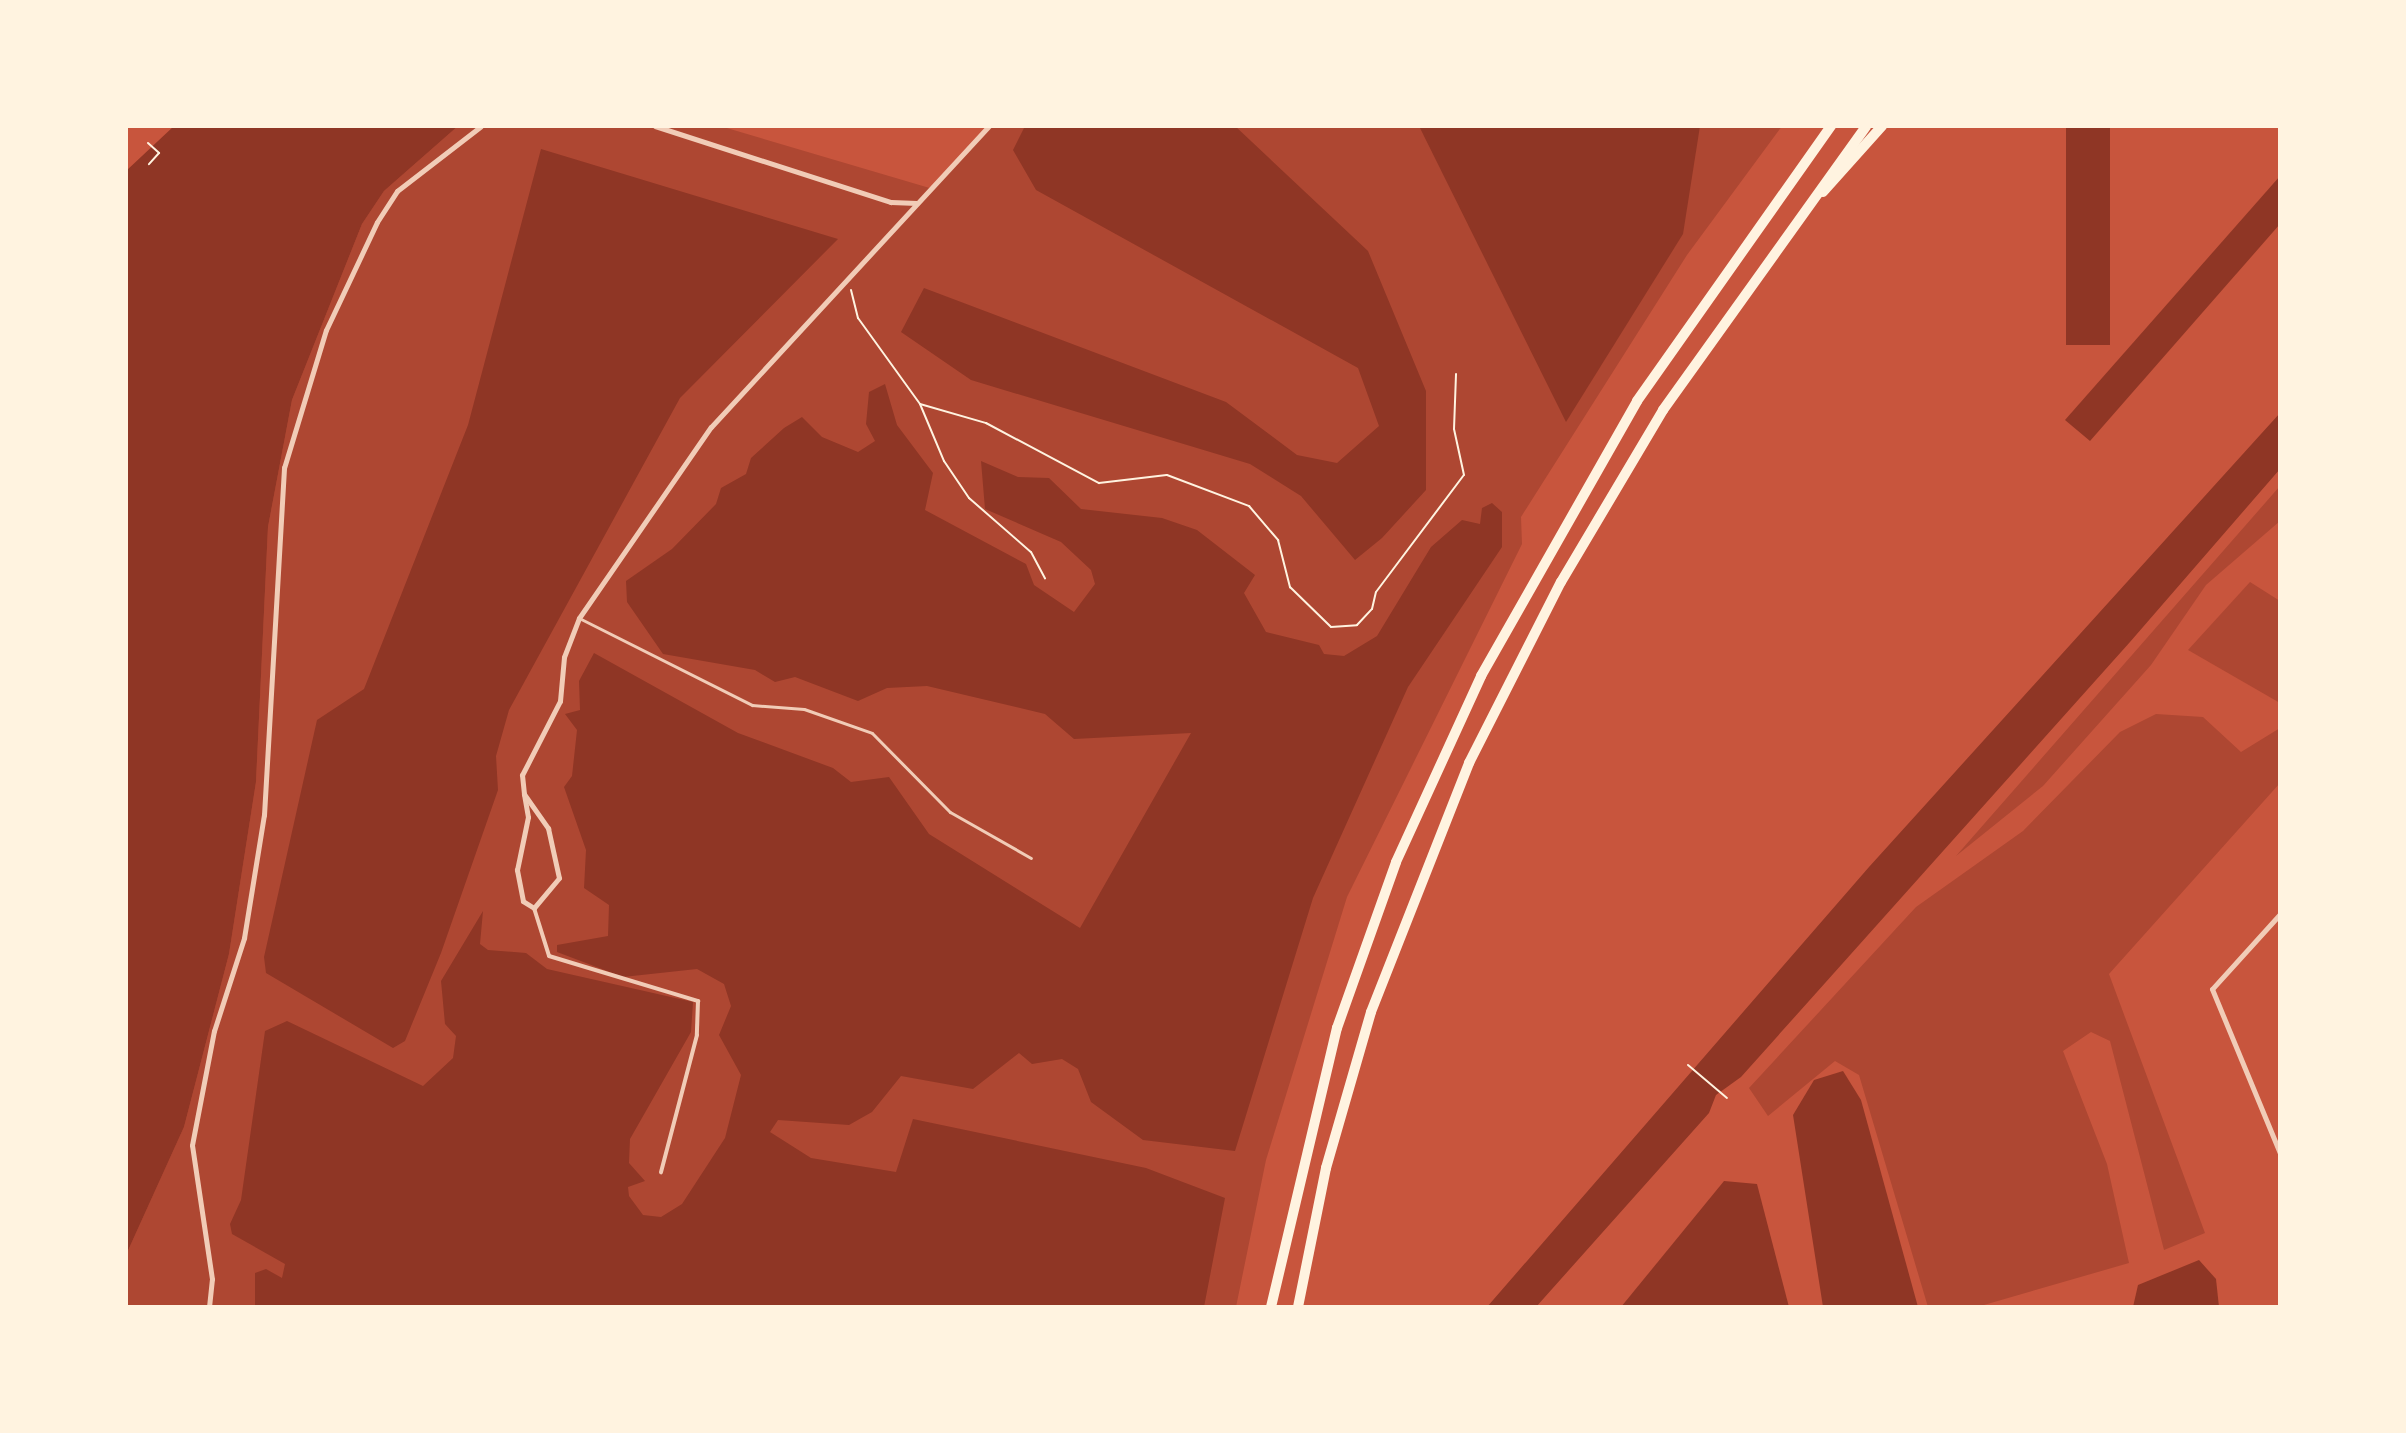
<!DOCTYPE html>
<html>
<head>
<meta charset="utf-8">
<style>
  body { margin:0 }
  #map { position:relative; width:2406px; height:1433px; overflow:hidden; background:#c8553d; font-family:"Open Sans",sans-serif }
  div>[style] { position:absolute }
  .green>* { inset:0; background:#ae4732 }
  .water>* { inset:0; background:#8f3625; transform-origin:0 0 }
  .path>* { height:2px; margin:-1px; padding:0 1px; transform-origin:1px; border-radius:1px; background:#fff3e0 }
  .service>* { height:3px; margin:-1.5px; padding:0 1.5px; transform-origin:1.5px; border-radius:1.5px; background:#f1ccb7 }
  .pedestrian>* { height:4px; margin:-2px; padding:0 2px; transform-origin:2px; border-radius:2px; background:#f1ccb7 }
  .minor>* { height:5px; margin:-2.5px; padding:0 2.5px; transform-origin:2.5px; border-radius:2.5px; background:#f1ccb7 }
  .motorway>* { height:10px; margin:-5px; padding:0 5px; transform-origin:5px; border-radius:5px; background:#fff3e0 }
  span { translate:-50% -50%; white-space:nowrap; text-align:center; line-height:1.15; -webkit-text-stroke:8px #fff3e0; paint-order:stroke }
  .frame { position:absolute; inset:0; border:128px solid #fff3e0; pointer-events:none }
</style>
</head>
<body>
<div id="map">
  <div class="green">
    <div style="clip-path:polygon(458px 126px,720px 126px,933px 189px,989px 126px,1782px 126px,1687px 255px,1521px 517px,1522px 544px,1347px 897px,1266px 1160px,1236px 1307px,126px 1307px,126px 1255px,184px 1127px,229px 954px,256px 782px,268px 527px,292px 400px,362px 224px,384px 191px)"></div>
    <div style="clip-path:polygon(2280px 486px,2280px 521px,2206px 585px,2151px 665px,2043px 786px,1956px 856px)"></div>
    <div style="clip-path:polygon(2250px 582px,2280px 601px,2280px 703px,2188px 650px)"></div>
    <div style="clip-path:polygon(2156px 714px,2203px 717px,2241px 752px,2280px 728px,2280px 783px,2109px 974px,2205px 1233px,2164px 1250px,2110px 1041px,2091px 1032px,2063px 1051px,2107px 1164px,2129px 1263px,1977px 1307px,1928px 1307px,1859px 1075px,1835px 1061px,1768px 1116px,1749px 1088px,1916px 907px,2023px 831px,2120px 732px)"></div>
  </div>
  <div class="water">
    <div style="clip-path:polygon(174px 126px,458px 126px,384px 191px,362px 224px,292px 400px,268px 527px,256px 782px,229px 954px,184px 1127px,126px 1255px,126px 171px)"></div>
    <div style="clip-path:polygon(1025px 126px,1235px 126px,1368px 251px,1426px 391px,1426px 490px,1382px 538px,1355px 560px,1301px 496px,1250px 464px,971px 380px,901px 332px,924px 288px,1226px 402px,1297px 455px,1337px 463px,1379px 426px,1358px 368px,1036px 190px,1013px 150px)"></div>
    <div style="clip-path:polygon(1419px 126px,1700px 126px,1683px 234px,1566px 422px)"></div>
    <div style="left:2066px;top:126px;width:44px;height:219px"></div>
    <div style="clip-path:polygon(541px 149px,838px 239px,680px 398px,509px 710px,496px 756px,498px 790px,441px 953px,405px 1041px,393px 1048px,266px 973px,264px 957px,317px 720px,364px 689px,468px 425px)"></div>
    <div style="clip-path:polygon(2280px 176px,2280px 224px,2090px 441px,2065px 420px)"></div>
    <div style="clip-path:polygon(885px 384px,897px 425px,933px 473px,925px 510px,1026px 564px,1034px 585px,1074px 612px,1095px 584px,1091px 570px,1061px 542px,985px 509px,981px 461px,1018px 477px,1049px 478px,1081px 509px,1162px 518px,1197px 530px,1255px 575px,1244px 593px,1266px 632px,1319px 645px,1324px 654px,1344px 656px,1377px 636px,1431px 547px,1462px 520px,1480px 524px,1482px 508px,1492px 503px,1502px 512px,1502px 547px,1408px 687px,1313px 898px,1235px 1151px,1143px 1140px,1091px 1102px,1078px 1069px,1062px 1059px,1032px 1064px,1019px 1053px,973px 1089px,901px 1076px,872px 1112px,849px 1125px,778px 1120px,770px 1132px,811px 1158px,896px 1172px,913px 1119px,1146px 1168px,1225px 1198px,1204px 1307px,255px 1307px,255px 1273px,266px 1269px,282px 1278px,285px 1264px,232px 1234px,230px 1224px,241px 1200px,265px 1031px,287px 1021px,423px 1086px,453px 1058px,456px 1036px,445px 1024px,441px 981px,483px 911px,480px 944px,488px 950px,526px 953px,547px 969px,693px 1002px,691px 1032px,630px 1139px,629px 1163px,645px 1181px,628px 1187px,629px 1196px,643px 1215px,661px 1217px,682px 1204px,725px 1138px,741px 1075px,719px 1035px,731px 1006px,724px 984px,697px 969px,623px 977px,557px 952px,557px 945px,608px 936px,609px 905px,584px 888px,586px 850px,564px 787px,572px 776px,577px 730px,565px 714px,580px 710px,579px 681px,594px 653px,738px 733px,833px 768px,851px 782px,889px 777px,929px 834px,1080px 928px,1191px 733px,1074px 739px,1045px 714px,927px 686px,887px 688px,858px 701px,795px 677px,775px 682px,755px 670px,663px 654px,627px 602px,626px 581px,672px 549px,716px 504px,721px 488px,746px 474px,751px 458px,784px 428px,802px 417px,822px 437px,858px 452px,875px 441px,866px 424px,869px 392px)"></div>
    <div style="clip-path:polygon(2280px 413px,2280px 469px,2130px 642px,1741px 1077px,1716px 1095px,1709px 1113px,1536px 1307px,1487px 1307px,1869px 867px)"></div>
    <div style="clip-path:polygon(1843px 1071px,1861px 1100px,1918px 1307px,1823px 1307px,1793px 1115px,1814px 1080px)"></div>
    <div style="clip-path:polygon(1724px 1181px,1757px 1184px,1789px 1307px,1621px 1307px)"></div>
    <div style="clip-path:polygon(2199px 1260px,2216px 1279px,2219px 1307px,2133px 1307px,2138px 1285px)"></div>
  </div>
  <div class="path">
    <div style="left:184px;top:126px;width:4px"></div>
    <div style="left:148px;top:143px;width:15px;rotate:42deg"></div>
    <div style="left:159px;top:153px;width:15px;rotate:132deg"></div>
    <div style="left:851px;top:290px;width:29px;rotate:76deg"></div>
    <div style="left:858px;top:318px;width:106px;rotate:54.2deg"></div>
    <div style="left:920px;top:404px;width:62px;rotate:67.2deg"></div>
    <div style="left:944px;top:461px;width:45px;rotate:56deg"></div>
    <div style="left:969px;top:498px;width:82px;rotate:41.1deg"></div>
    <div style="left:1031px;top:552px;width:30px;rotate:62deg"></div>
    <div style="left:920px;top:404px;width:69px;rotate:16.1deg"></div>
    <div style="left:986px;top:423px;width:128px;rotate:28deg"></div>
    <div style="left:1099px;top:483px;width:68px;rotate:-6.7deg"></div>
    <div style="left:1167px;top:475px;width:88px;rotate:20.7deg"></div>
    <div style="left:1249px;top:506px;width:45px;rotate:49.5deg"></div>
    <div style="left:1278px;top:540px;width:49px;rotate:75.7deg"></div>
    <div style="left:1290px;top:587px;width:57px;rotate:44.3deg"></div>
    <div style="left:1331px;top:627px;width:26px;rotate:-4deg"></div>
    <div style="left:1357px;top:625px;width:22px;rotate:-47deg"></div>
    <div style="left:1372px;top:609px;width:17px;rotate:-77deg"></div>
    <div style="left:1376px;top:592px;width:146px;rotate:-53.1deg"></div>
    <div style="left:1464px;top:475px;width:47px;rotate:-102.3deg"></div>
    <div style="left:1454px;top:429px;width:55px;rotate:-87.9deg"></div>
    <div style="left:1688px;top:1065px;width:51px;rotate:40.2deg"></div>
  </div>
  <div class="service">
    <div style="left:579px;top:618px;width:194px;rotate:26.7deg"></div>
    <div style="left:752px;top:705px;width:52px;rotate:4.4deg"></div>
    <div style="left:804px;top:709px;width:72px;rotate:19.4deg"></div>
    <div style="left:872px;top:733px;width:111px;rotate:45.4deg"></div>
    <div style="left:950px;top:812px;width:93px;rotate:29.6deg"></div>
  </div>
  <div class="pedestrian">
    <div style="left:534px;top:908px;width:50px;rotate:72.6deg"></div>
    <div style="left:549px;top:956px;width:156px;rotate:16.8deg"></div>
    <div style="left:698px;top:1001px;width:34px;rotate:92deg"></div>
    <div style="left:697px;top:1035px;width:142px;rotate:104.7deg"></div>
  </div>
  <div class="minor">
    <div style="left:655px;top:126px;width:248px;rotate:17.9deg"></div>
    <div style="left:891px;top:202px;width:26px;rotate:2deg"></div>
    <div style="left:524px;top:794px;width:42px;rotate:54.8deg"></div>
    <div style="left:548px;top:828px;width:51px;rotate:77.6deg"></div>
    <div style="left:559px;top:878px;width:39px;rotate:130deg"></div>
    <div style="left:534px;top:908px;width:13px;rotate:-148deg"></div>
    <div style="left:523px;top:901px;width:32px;rotate:-101deg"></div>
    <div style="left:517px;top:870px;width:54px;rotate:-78.3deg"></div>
    <div style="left:528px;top:817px;width:23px;rotate:-100deg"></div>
    <div style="left:524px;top:794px;width:19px;rotate:-96deg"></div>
    <div style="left:522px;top:775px;width:83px;rotate:-62.8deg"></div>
    <div style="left:560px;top:701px;width:44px;rotate:-84.8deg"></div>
    <div style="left:564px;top:657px;width:42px;rotate:-69deg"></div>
    <div style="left:579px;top:618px;width:232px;rotate:-55.4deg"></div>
    <div style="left:711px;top:427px;width:410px;rotate:-47.3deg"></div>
    <div style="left:2280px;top:914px;width:101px;rotate:132.2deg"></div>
    <div style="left:2212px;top:989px;width:178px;rotate:67.5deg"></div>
    <div style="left:209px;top:1307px;width:28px;rotate:-84deg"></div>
    <div style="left:212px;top:1279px;width:135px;rotate:-98.5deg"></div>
    <div style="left:192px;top:1145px;width:116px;rotate:-79.1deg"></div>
    <div style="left:214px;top:1031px;width:98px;rotate:-72.1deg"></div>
    <div style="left:244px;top:938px;width:125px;rotate:-80.8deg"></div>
    <div style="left:264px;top:815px;width:348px;rotate:-86.7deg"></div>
    <div style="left:284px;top:468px;width:144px;rotate:-73.1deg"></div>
    <div style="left:326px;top:330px;width:119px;rotate:-64.7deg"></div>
    <div style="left:377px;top:222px;width:37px;rotate:-57deg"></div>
    <div style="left:397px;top:191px;width:106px;rotate:-37.7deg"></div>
  </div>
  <div class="motorway">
    <div style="left:1823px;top:192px;width:89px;rotate:-48.2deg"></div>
    <div style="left:1271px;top:1307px;width:287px;rotate:-76.7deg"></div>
    <div style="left:1337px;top:1028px;width:176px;rotate:-70.4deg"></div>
    <div style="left:1396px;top:862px;width:205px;rotate:-65.4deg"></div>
    <div style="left:1481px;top:676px;width:316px;rotate:-60.4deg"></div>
    <div style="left:1637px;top:401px;width:337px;rotate:-54.8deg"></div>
    <div style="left:1298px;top:1307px;width:142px;rotate:-78.6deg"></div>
    <div style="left:1326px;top:1168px;width:162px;rotate:-73.9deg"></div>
    <div style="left:1371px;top:1012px;width:268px;rotate:-68.5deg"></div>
    <div style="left:1469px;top:763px;width:203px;rotate:-63.1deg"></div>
    <div style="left:1561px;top:582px;width:200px;rotate:-59.3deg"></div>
    <div style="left:1663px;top:410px;width:349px;rotate:-54.4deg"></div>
  </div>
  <div class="frame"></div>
</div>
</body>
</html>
